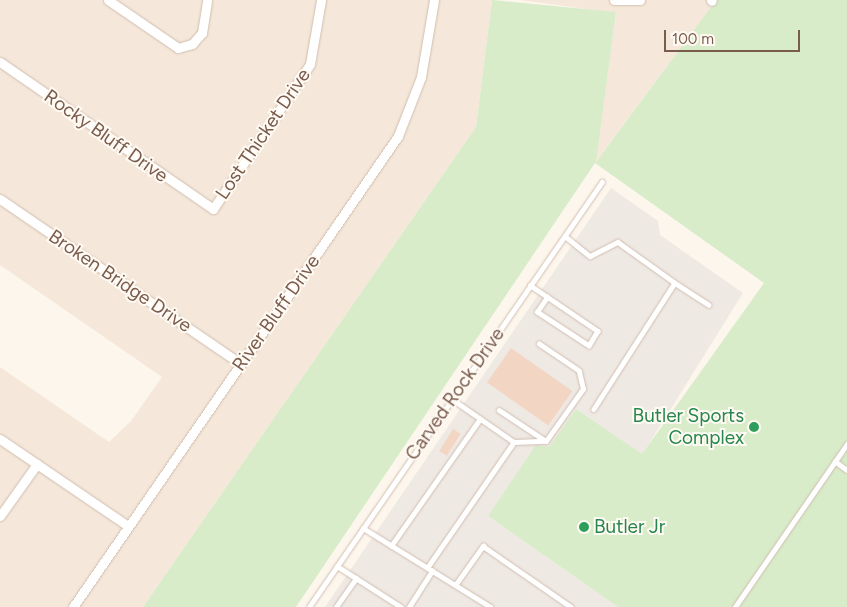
<!DOCTYPE html>
<html>
<head>
<meta charset="utf-8">
<style>
  body { margin:0 }
  #map { position:relative; width:847px; height:607px; overflow:hidden; background:#fdf6ec; font-family:Figtree,sans-serif }
  div>[style] { position:absolute }
  .residential>* { inset:0; background:#f5e8da }
  .industrial>* { inset:0; background:#efe9e4 }
  .green>* { inset:0; background:#d8ecc9 }
  .building>* { inset:0; background:#f3d5c3; transform-origin:0 0 }
  .roads { filter:drop-shadow(0 0 1px #d1beb0) drop-shadow(0 0 1px #d1beb0) }
  .service>* { height:4.5px; margin:-2.25px; padding:0 2.25px; transform-origin:2.25px; border-radius:2.25px; background:#fff }
  .minor>* { height:9px; margin:-4.5px; padding:0 4.5px; transform-origin:4.5px; border-radius:4.5px; background:#fff }
  .dots>* { width:14px; height:14px; translate:-50% -50%; box-sizing:border-box; border:2px solid #fffaf3; border-radius:50% }
  span { translate:-50% -50%; white-space:nowrap; text-align:center; line-height:1.15; -webkit-text-stroke:4px #fffaf3; paint-order:stroke }
  .street-label { font-size:19px; color:#7a5c4d }
  .leisure-label { font-size:19px; color:#27864d }
  .right { translate:-100% -50%; text-align:right }
  .left { translate:0 -50%; text-align:left }
  .scale { position:absolute; left:664px; top:30px; width:136px; height:22px; box-sizing:border-box; border:2px solid #7a5c4d; border-top:0; padding-left:6px; font-size:15px; line-height:18px; white-space:nowrap; color:#7a5c4d; -webkit-text-stroke:4px #fffaf3; paint-order:stroke }
</style>
</head>
<body>
<div id="map">
  <div class="residential">
    <div style="clip-path:polygon(0 0,492px 0,476px 127px,143px 607px,0 607px,0 367px,109px 442px,131px 421px,162px 377px,0 265px)"></div>
    <div style="clip-path:polygon(520px 0,716px 0,595px 163px,616px 13px)"></div>
  </div>
  <div class="industrial">
    <div style="clip-path:polygon(611px 188px,658px 221px,660px 235px,743px 293px,642px 455px,576px 409px,549px 447px,488px 516px,618px 607px,325px 607px)"></div>
  </div>
  <div class="green">
    <div style="clip-path:polygon(492px 0,616px 12px,596px 162px,716px 0,847px 0,847px 607px,618px 607px,488px 516px,536px 445px,549px 447px,576px 409px,642px 454px,764px 283px,595px 163px,296px 607px,143px 607px,476px 127px)"></div>
  </div>
  <div class="building">
    <div style="left:511px;top:348px;width:75px;height:42px;rotate:35deg"></div>
    <div style="left:453px;top:429px;width:9px;height:26px;rotate:32deg"></div>
  </div>
  <div class="roads">
    <div class="service">
      <div style="left:565px;top:236px;width:32px;rotate:39deg"></div>
      <div style="left:590px;top:256px;width:31px;rotate:-27deg"></div>
      <div style="left:618px;top:242px;width:70px;rotate:35.7deg"></div>
      <div style="left:675px;top:283px;width:150px;rotate:122.7deg"></div>
      <div style="left:675px;top:283px;width:40px;rotate:32.9deg"></div>
      <div style="left:530px;top:285px;width:82px;rotate:34.1deg"></div>
      <div style="left:598px;top:331px;width:17px;rotate:121deg"></div>
      <div style="left:589px;top:346px;width:62px;rotate:-146.8deg"></div>
      <div style="left:537px;top:312px;width:18px;rotate:-56deg"></div>
      <div style="left:452px;top:399px;width:75px;rotate:34.7deg"></div>
      <div style="left:514px;top:442px;width:32px;rotate:-2deg"></div>
      <div style="left:546px;top:441px;width:64px;rotate:-54.6deg"></div>
      <div style="left:583px;top:389px;width:18px;rotate:-103deg"></div>
      <div style="left:579px;top:371px;width:48px;rotate:-146deg"></div>
      <div style="left:499px;top:410px;width:56px;rotate:33.4deg"></div>
      <div style="left:835px;top:461px;width:15px;rotate:37deg"></div>
      <div style="left:363px;top:528px;width:150px;rotate:31.7deg"></div>
      <div style="left:391px;top:546px;width:155px;rotate:-55deg"></div>
      <div style="left:337px;top:566px;width:76px;rotate:32.6deg"></div>
      <div style="left:427px;top:568px;width:153px;rotate:-55.4deg"></div>
      <div style="left:456px;top:584px;width:47px;rotate:-54.6deg"></div>
      <div style="left:483px;top:546px;width:107px;rotate:34.7deg"></div>
      <div style="left:309px;top:607px;width:516px;rotate:-55.42deg"></div>
      <div style="left:336px;top:607px;width:35px;rotate:-55deg"></div>
      <div style="left:409px;top:607px;width:43px;rotate:-57.4deg"></div>
      <div style="left:735px;top:607px;width:198px;rotate:-55.5deg"></div>
    </div>
    <div class="minor">
      <div style="left:108px;top:0;width:85px;rotate:34.4deg"></div>
      <div style="left:178px;top:48px;width:15px;rotate:-16deg"></div>
      <div style="left:192px;top:44px;width:15px;rotate:-48deg"></div>
      <div style="left:202px;top:33px;width:33px;rotate:-81deg"></div>
      <div style="left:614px;top:0;width:26px"></div>
      <div style="left:711px;top:0;width:1px;rotate:45deg"></div>
      <div style="left:0;top:62px;width:259px;rotate:34.6deg"></div>
      <div style="left:213px;top:209px;width:174px;rotate:-56.2deg"></div>
      <div style="left:310px;top:64px;width:65px;rotate:-80.2deg"></div>
      <div style="left:0;top:199px;width:292px;rotate:34.4deg"></div>
      <div style="left:0;top:439px;width:155px;rotate:34.2deg"></div>
      <div style="left:0;top:516px;width:64px;rotate:-54.6deg"></div>
      <div style="left:73px;top:607px;width:572px;rotate:-55.39deg"></div>
      <div style="left:398px;top:136px;width:63px;rotate:-68.7deg"></div>
      <div style="left:421px;top:77px;width:78px;rotate:-80.4deg"></div>
    </div>
  </div>
  <div class="dots">
    <div style="left:754px;top:427px;background:#2e9e5b"></div>
    <div style="left:584px;top:527px;background:#2e9e5b"></div>
  </div>
  <div class="street-label">
    <span style="left:263px;top:134px;rotate:-56deg">Lost Thicket Drive</span>
    <span style="left:106px;top:136px;rotate:35deg">Rocky Bluff Drive</span>
    <span style="left:120px;top:281px;rotate:34deg">Broken Bridge Drive</span>
    <span style="left:276px;top:313px;rotate:-55deg">River Bluff Drive</span>
    <span style="left:455px;top:394px;rotate:-55deg">Carved Rock Drive</span>
  </div>
  <div class="leisure-label">
    <span class="right" style="left:744px;top:427px">Butler Sports<br>Complex</span>
    <span class="left" style="left:594px;top:527px">Butler Jr</span>
  </div>
  <div class="scale">100 m</div>
</div>
</body>
</html>
